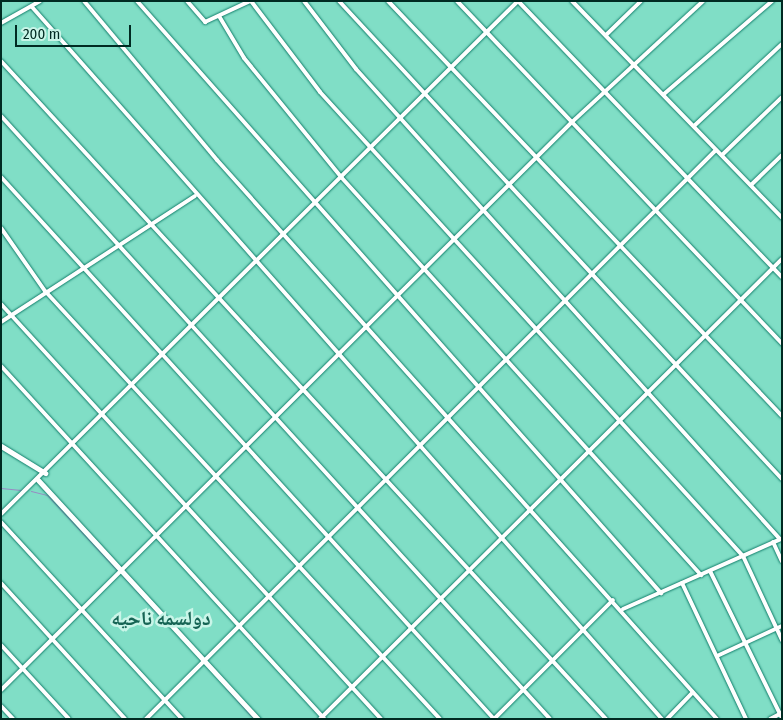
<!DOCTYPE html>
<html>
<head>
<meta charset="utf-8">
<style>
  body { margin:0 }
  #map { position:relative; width:783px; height:720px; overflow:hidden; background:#80dec6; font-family:"Fira Sans Condensed","Noto Naskh Arabic",sans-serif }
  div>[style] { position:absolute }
  .stream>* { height:1px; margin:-0.5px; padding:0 0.5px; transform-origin:0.5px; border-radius:0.5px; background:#988ac3 }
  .roads { filter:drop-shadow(0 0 1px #127f6b) drop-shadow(0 0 1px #127f6b) }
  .minor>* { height:4px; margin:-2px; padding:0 2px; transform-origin:2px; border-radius:2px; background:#fff }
  .tertiary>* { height:5px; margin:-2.5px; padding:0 2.5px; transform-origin:2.5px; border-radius:2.5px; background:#fff }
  span { translate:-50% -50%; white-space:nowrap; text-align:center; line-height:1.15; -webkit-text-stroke:5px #c9f5e8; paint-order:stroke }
  .district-label { font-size:20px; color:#166454; font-weight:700 }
  .frame { position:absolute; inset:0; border:2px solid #002a22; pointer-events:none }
  .scale { position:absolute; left:15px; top:25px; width:116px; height:22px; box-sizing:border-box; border:2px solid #002a22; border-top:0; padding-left:6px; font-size:15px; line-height:18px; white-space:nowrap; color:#002a22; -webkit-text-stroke:4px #c9f5e8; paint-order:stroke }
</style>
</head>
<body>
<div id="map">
  <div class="stream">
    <div style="left:1px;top:488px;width:20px;rotate:6deg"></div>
    <div style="left:31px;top:491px;width:16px;rotate:14deg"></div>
    <div style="left:47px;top:495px;width:103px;rotate:47deg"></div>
    <div style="left:122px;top:575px;width:69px;rotate:47.3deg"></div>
    <div style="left:225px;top:687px;width:43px;rotate:47.8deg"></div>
  </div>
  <div class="roads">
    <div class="minor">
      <div style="left:84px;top:1px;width:207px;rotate:50.1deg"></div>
      <div style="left:217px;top:160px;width:750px;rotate:48.19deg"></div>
      <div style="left:137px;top:1px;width:791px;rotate:48.49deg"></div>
      <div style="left:187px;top:1px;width:28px;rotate:49deg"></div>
      <div style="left:205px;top:22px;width:50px;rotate:-25deg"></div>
      <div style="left:251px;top:1px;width:114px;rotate:52.8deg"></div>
      <div style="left:320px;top:92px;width:628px;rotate:47.65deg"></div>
      <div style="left:743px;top:556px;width:93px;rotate:65.1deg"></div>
      <div style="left:304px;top:1px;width:86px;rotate:52.6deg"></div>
      <div style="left:356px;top:69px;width:633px;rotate:47.95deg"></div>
      <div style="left:339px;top:1px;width:652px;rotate:47.18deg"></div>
      <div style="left:388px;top:1px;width:572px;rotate:46.49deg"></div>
      <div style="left:457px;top:1px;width:473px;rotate:46.5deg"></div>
      <div style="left:518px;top:1px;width:382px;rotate:46.3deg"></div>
      <div style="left:572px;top:1px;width:302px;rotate:45.9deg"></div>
      <div style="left:32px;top:7px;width:951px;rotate:48.5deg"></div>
      <div style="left:219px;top:16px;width:49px;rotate:59.2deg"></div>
      <div style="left:244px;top:58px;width:154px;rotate:50.8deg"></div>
      <div style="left:341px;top:177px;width:537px;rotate:47.87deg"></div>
      <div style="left:1px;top:23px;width:45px;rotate:-29.4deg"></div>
      <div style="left:606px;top:35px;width:49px;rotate:-44.2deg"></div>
      <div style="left:1px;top:61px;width:894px;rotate:47.4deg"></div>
      <div style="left:664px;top:94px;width:143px;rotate:-40.7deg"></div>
      <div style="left:1px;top:116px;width:815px;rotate:47.68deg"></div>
      <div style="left:694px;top:126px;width:120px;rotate:-43deg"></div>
      <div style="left:722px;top:155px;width:83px;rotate:-44deg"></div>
      <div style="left:1px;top:177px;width:733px;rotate:47.71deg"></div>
      <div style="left:751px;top:185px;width:43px;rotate:-44.1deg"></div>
      <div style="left:1px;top:228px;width:77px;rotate:55.1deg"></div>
      <div style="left:45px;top:291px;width:582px;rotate:47.3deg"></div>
      <div style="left:1px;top:304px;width:563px;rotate:47.52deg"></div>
      <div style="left:1px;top:322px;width:231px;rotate:-33deg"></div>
      <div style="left:1px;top:366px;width:478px;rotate:47.5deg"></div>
      <div style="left:1px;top:514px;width:728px;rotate:-44.78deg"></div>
      <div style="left:1px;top:522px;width:268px;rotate:47.4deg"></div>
      <div style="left:773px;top:542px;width:21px;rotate:65deg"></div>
      <div style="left:710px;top:571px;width:164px;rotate:63.9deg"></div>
      <div style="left:1px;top:583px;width:184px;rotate:47.6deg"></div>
      <div style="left:682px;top:583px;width:150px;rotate:64.8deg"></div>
      <div style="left:623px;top:609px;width:173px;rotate:-23.9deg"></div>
      <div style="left:1px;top:645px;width:100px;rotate:47.4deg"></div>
      <div style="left:717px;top:656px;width:72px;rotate:-24.8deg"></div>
      <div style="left:1px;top:690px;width:805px;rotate:-44.85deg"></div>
      <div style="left:572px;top:122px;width:178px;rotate:-42.7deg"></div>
      <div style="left:1px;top:706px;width:18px;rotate:47deg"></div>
      <div style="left:146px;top:719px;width:805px;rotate:-44.95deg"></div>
      <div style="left:320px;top:719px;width:652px;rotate:-44.88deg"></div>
      <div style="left:494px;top:719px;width:168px;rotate:-45deg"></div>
      <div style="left:667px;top:719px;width:37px;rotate:-46deg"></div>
      <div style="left:770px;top:719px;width:13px;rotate:-27deg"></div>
    </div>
    <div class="tertiary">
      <div style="left:1px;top:446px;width:52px;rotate:31.5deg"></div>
      <div style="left:38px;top:480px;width:325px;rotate:47.4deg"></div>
    </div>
  </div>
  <div class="district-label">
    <span style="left:161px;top:618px">دولسمه ناحیه</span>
  </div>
  <div class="frame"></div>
  <div class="scale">200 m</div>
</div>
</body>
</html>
